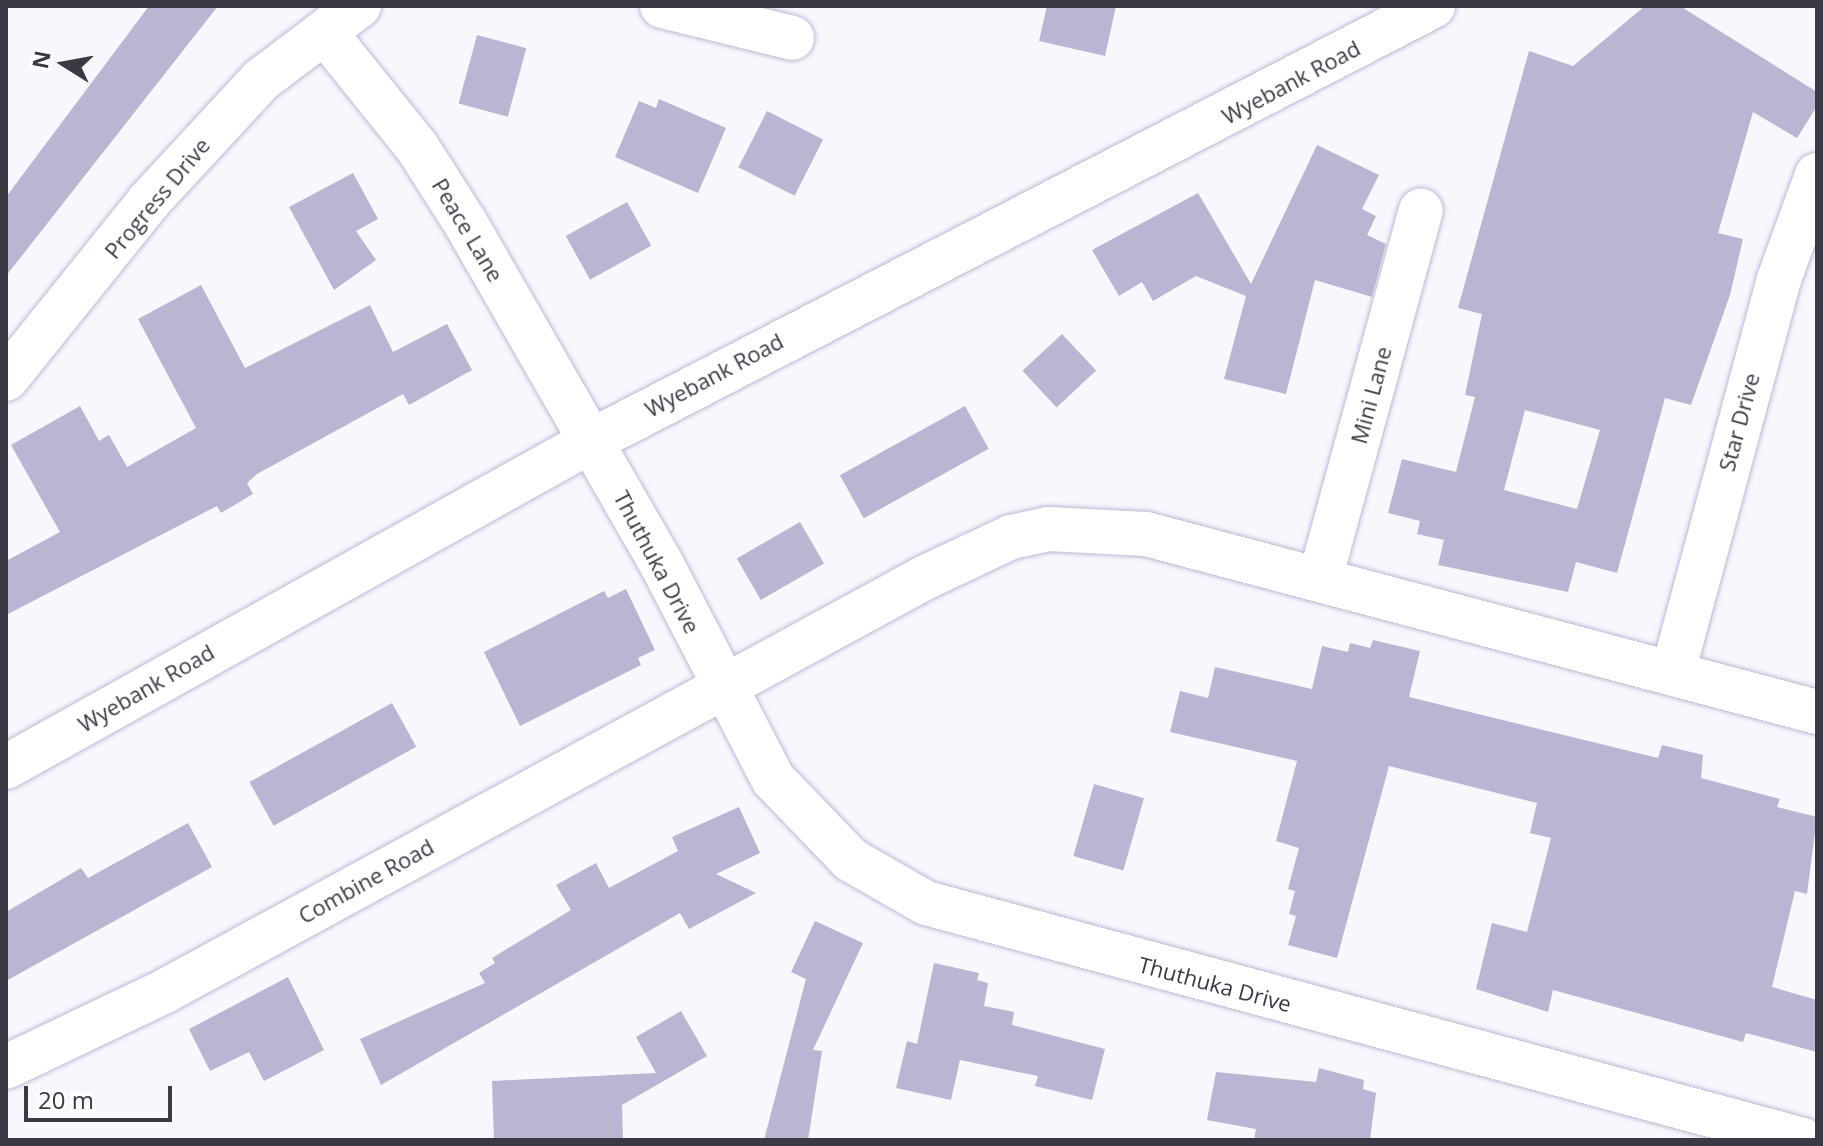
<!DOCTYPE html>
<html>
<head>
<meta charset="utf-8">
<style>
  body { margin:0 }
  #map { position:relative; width:1823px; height:1146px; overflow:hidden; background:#f8f7fd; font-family:"Open Sans",sans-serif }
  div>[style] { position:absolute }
  .building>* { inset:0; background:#bab5d2; transform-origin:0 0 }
  .roads { filter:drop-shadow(0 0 2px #bdb8d5) drop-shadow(0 0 2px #bdb8d5) }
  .minor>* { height:44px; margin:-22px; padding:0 22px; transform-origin:22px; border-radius:22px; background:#fff }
  .tertiary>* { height:44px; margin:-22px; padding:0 22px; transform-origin:22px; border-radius:22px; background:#fff }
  span { translate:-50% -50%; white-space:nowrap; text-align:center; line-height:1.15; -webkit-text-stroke:6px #fff; paint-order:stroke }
  .street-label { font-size:22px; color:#3b3944 }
  .frame { position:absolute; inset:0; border:8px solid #3b3944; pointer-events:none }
  .north { position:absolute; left:24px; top:24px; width:80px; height:80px; -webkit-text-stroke:6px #fff; paint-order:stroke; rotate:281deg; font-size:22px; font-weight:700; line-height:32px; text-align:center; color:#3b3944 }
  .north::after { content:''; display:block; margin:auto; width:28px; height:36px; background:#3b3944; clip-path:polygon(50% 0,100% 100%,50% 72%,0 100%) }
  .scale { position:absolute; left:24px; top:1086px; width:148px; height:36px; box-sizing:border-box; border:4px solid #3b3944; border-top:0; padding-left:10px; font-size:24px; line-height:28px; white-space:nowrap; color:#3b3944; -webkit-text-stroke:6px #fff; paint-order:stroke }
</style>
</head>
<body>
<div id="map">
  <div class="building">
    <div style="clip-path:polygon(149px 6px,218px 6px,6px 276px,6px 197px)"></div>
    <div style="clip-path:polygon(1047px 6px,1116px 6px,1105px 56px,1039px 41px)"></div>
    <div style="clip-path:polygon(evenodd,1645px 6px,1680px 6px,1817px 92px,1817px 106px,1797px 138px,1753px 112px,1718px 233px,1743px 239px,1730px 295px,1691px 405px,1665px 398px,1617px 573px,1576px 562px,1568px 592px,1438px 565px,1444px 540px,1417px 534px,1420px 521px,1388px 513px,1402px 459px,1456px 472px,1475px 397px,1465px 395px,1482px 314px,1458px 308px,1529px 51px,1573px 66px,1645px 6px,1525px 410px,1600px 430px,1577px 509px,1504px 490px,1525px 410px)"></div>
    <div style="left:477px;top:35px;width:51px;height:71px;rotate:15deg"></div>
    <div style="clip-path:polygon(659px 99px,726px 128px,698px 193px,615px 157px,639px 101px,656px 108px)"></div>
    <div style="left:767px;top:111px;width:63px;height:63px;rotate:27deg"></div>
    <div style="clip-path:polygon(1317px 145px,1379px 175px,1362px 209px,1376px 216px,1367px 235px,1386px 244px,1372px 297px,1315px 280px,1286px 394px,1224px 379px,1246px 296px,1196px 276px,1153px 301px,1142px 282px,1119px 296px,1092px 250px,1198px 193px,1251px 284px)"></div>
    <div style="clip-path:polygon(353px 173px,378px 219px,356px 231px,376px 260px,334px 290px,289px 207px)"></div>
    <div style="left:627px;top:202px;width:50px;height:70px;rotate:61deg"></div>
    <div style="clip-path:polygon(201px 285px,245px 368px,370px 305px,393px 352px,447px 324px,472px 370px,409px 405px,403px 394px,257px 474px,247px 483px,253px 494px,221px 513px,217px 506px,6px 615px,6px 561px,60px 532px,11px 445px,80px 406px,99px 441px,109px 435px,127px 467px,196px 428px,138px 319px)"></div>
    <div style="left:1062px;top:334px;width:50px;height:54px;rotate:47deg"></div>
    <div style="left:965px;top:406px;width:49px;height:143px;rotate:61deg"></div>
    <div style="left:800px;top:522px;width:48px;height:73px;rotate:60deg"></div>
    <div style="clip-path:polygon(626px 589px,655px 650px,638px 658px,641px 665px,520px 726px,484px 652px,604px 591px,608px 598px)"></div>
    <div style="clip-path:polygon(1373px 640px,1420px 651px,1409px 697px,1658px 758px,1662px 745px,1703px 755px,1701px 778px,1780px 799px,1777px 807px,1817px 817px,1807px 894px,1795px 891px,1772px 987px,1817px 1000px,1817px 1052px,1746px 1033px,1743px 1042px,1553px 990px,1548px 1012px,1476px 989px,1492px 923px,1527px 932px,1551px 838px,1530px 833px,1537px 803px,1389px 766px,1337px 958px,1288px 945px,1296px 916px,1289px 914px,1295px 891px,1288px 889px,1299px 848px,1276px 841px,1297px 761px,1170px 732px,1180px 691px,1208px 698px,1215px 667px,1312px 689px,1322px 646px,1348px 652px,1350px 643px,1370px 648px)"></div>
    <div style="left:392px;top:703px;width:50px;height:163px;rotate:61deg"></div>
    <div style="left:1094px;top:784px;width:52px;height:75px;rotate:16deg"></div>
    <div style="clip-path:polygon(739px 807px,760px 853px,716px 874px,756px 893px,689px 929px,680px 913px,381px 1085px,360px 1039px,485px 983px,479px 973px,495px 963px,492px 958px,571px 910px,556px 885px,596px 863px,609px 888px,678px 851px,672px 837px)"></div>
    <div style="clip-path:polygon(188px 823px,212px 867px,6px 981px,6px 912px,81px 868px,88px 878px)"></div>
    <div style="clip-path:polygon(815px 921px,863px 943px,813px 1050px,822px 1051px,808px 1140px,764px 1140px,806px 979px,791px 972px)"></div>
    <div style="clip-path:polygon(934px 963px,979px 973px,977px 980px,988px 983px,984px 1006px,1014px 1012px,1012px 1025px,1105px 1049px,1092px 1100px,1035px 1086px,1038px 1076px,960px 1060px,951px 1100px,896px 1088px,907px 1041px,917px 1044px)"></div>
    <div style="clip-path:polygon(288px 977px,324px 1050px,264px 1081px,249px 1052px,210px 1071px,189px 1029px)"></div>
    <div style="clip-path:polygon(681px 1011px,707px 1056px,622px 1105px,623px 1140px,494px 1140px,492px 1081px,656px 1073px,636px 1037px)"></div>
    <div style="clip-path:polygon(1319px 1068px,1364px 1080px,1363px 1089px,1376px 1093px,1370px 1140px,1254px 1140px,1256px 1129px,1207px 1120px,1216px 1072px,1316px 1082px)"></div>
  </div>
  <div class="roads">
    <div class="minor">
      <div style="left:662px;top:6px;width:134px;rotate:13.8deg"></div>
      <div style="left:326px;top:34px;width:145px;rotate:51.2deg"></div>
      <div style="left:417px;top:147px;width:91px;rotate:57.5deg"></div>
      <div style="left:466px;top:224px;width:393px;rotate:60.1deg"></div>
      <div style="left:662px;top:565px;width:241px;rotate:62.6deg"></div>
      <div style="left:773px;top:779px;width:112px;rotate:46.1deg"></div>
      <div style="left:851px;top:860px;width:86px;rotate:29.8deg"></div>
      <div style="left:926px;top:903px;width:908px;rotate:15.12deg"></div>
      <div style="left:6px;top:379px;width:228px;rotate:-51.2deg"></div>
      <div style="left:149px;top:201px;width:165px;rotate:-47.2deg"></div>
      <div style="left:261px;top:80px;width:123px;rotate:-37.1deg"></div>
      <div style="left:1320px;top:579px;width:382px;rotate:-74.7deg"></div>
      <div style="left:1673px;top:672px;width:404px;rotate:-74.9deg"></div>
      <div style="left:1778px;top:282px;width:114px;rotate:-70deg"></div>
      <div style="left:6px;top:1067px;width:176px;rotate:-25.5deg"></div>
      <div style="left:165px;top:991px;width:864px;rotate:-28.55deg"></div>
      <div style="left:924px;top:578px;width:96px;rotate:-25.2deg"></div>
      <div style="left:1011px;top:537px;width:39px;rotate:-12deg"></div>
      <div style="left:1049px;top:529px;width:97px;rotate:3deg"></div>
      <div style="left:1146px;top:534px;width:694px;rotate:14.86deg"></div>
    </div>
    <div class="tertiary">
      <div style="left:6px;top:767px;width:670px;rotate:-29.13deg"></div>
      <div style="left:591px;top:441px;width:948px;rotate:-27.32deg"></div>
    </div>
  </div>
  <div class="street-label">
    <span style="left:1291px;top:82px;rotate:-28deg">Wyebank Road</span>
    <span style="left:157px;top:198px;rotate:-50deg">Progress Drive</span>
    <span style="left:468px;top:230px;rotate:59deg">Peace Lane</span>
    <span style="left:714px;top:375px;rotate:-28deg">Wyebank Road</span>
    <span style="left:1371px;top:395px;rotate:-75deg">Mini Lane</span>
    <span style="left:1739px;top:422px;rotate:-75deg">Star Drive</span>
    <span style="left:657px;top:562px;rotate:62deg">Thuthuka Drive</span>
    <span style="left:146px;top:688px;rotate:-30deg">Wyebank Road</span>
    <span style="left:366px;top:881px;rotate:-29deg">Combine Road</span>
    <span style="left:1215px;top:984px;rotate:15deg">Thuthuka Drive</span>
  </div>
  <div class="frame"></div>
  <div class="north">N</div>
  <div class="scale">20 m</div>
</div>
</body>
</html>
